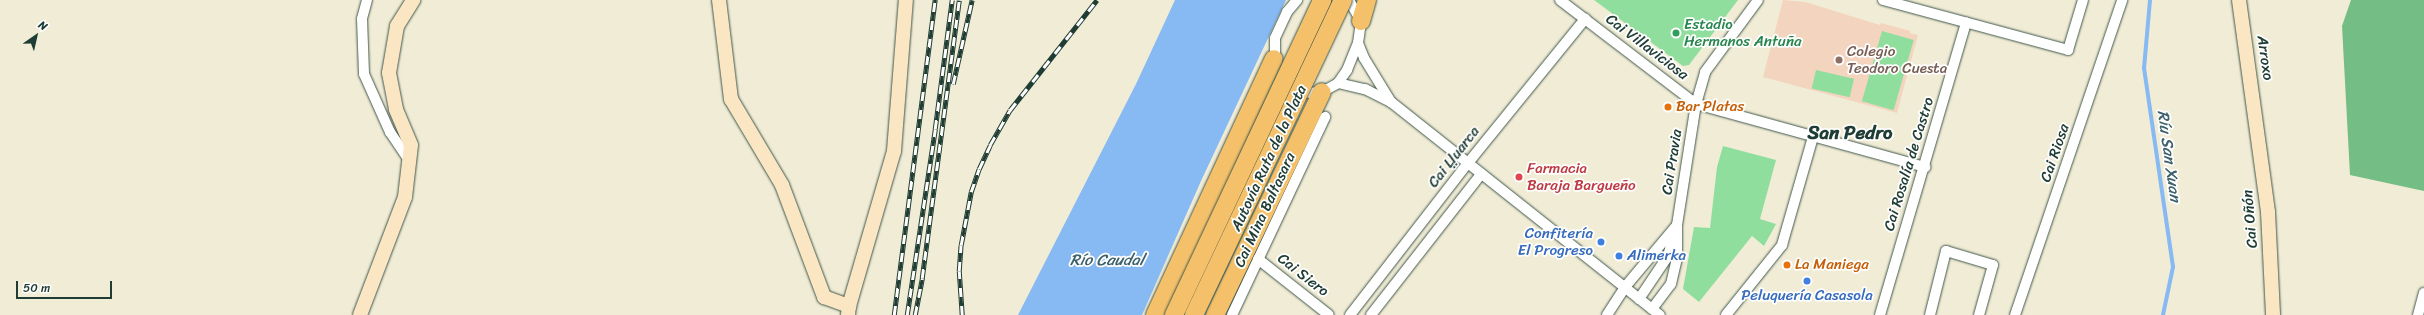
<!DOCTYPE html>
<html>
<head>
<meta charset="utf-8">
<style>
  body { margin:0 }
  #map { position:relative; width:2424px; height:315px; overflow:hidden; background:#f1ecd5; font-family:Sriracha,sans-serif }
  div>[style] { position:absolute }
  .built>* { inset:0; background:#f3d4bf }
  .green>* { inset:0; background:#90de9d; transform-origin:0 0 }
  .forest>* { inset:0; background:#74bd84 }
  .water>* { inset:0; background:#87b9f3 }
  .stream>* { height:4px; margin:-2px; padding:0 2px; transform-origin:2px; border-radius:2px; background:#87b9f3 }
  .roads { filter:drop-shadow(0 0 1px #3e574c) drop-shadow(0 0 1px #3e574c) }
  .street>* { height:10px; margin:-5px; padding:0 5px; transform-origin:5px; border-radius:5px; background:#fff }
  .secondary>* { height:14px; margin:-7px; padding:0 7px; transform-origin:7px; border-radius:7px; background:#fbe6c3 }
  .highway>* { height:18px; margin:-9px; padding:0 9px; transform-origin:9px; border-radius:9px; background:#f4c16a }
  .rail>* { height:4.5px; margin-top:-2.25px; transform-origin:0; background:repeating-linear-gradient(90deg,#fff 0 9px,#1f3d34 0 18px); box-sizing:border-box; border-block:1px solid #1f3d34 }
  .bridges { filter:drop-shadow(0 0 1px #3e574c) drop-shadow(0 0 1px #3e574c) }
  .highway-bridge>* { height:18px; margin:-9px; padding:0 9px; transform-origin:9px; border-radius:9px; background:#f4c16a }
  .dots>* { width:11px; height:11px; translate:-50% -50%; box-sizing:border-box; border:2px solid #fff; border-radius:50% }
  span { translate:-50% -50%; white-space:nowrap; text-align:center; line-height:1.15; -webkit-text-stroke:3.5px #fff; paint-order:stroke }
  .leisure-label { font-size:15px; color:#27864d }
  .left { translate:0 -50%; text-align:left }
  .street-label { font-size:15px; color:#1f3d34 }
  .education-label { font-size:15px; color:#785e54 }
  .food-label { font-size:15px; color:#c56008 }
  .health-label { font-size:15px; color:#be3a42 }
  .shop-label { font-size:15px; color:#366cbe }
  .right { translate:-100% -50%; text-align:right }
  .water-label { font-size:16px; color:#3e626d; font-style:italic }
  .district-label { font-size:19px; color:#1f3d34; font-weight:700 }
  .north { position:absolute; left:16px; top:16px; width:40px; height:40px; -webkit-text-stroke:3px #fff; paint-order:stroke; rotate:34deg; font-size:11px; font-weight:700; line-height:16px; text-align:center; color:#1f3d34 }
  .north::after { content:''; display:block; margin:auto; width:14px; height:18px; background:#1f3d34; clip-path:polygon(50% 0,100% 100%,50% 72%,0 100%) }
  .scale { position:absolute; left:16px; top:281px; width:96px; height:18px; box-sizing:border-box; border:2px solid #1f3d34; border-top:0; padding-left:5px; font-size:12px; line-height:14px; white-space:nowrap; color:#1f3d34; -webkit-text-stroke:3px #fff; paint-order:stroke }
</style>
</head>
<body>
<div id="map">
  <div class="built">
    <div style="clip-path:polygon(1783px 0,1805px 2px,1880px 25px,1881px 23px,1910px 31px,1910px 33px,1918px 35px,1897px 113px,1763px 77px)"></div>
  </div>
  <div class="green">
    <div style="clip-path:polygon(1594px 0,1738px 0,1689px 65px,1683px 66px)"></div>
    <div style="left:1882px;top:31px;width:33px;height:73px;rotate:16deg"></div>
    <div style="left:1816px;top:70px;width:39px;height:19px;rotate:13deg"></div>
    <div style="clip-path:polygon(1723px 146px,1776px 160px,1760px 219px,1776px 224px,1764px 246px,1752px 236px,1699px 302px,1683px 289px,1694px 227px,1710px 228px,1717px 167px)"></div>
  </div>
  <div class="forest">
    <div style="clip-path:polygon(2351px 0,2424px 0,2424px 191px,2350px 175px,2342px 26px)"></div>
  </div>
  <div class="water">
    <div style="clip-path:polygon(1175px 0,1286px 0,1201px 181px,1142px 315px,1018px 315px,1136px 84px)"></div>
  </div>
  <div class="stream">
    <div style="left:2150px;top:0;width:68px;rotate:95deg"></div>
    <div style="left:2144px;top:68px;width:201px;rotate:81.7deg"></div>
    <div style="left:2173px;top:267px;width:49px;rotate:101.8deg"></div>
  </div>
  <div class="roads">
    <div class="street">
      <div style="left:367px;top:0;width:20px;rotate:105deg"></div>
      <div style="left:362px;top:19px;width:55px;rotate:87.9deg"></div>
      <div style="left:364px;top:74px;width:64px;rotate:65.9deg"></div>
      <div style="left:390px;top:132px;width:34px;rotate:56deg"></div>
      <div style="left:1560px;top:0;width:171px;rotate:37.4deg"></div>
      <div style="left:1696px;top:104px;width:238px;rotate:15.4deg"></div>
      <div style="left:1883px;top:0;width:192px;rotate:15.1deg"></div>
      <div style="left:2068px;top:50px;width:52px;rotate:-73.3deg"></div>
      <div style="left:1358px;top:43px;width:16px;rotate:68deg"></div>
      <div style="left:1364px;top:58px;width:52px;rotate:58.5deg"></div>
      <div style="left:1275px;top:63px;width:25px;rotate:-90deg"></div>
      <div style="left:1275px;top:38px;width:29px;rotate:-65deg"></div>
      <div style="left:1287px;top:12px;width:16px;rotate:-50deg"></div>
      <div style="left:1338px;top:83px;width:28px;rotate:13deg"></div>
      <div style="left:1365px;top:89px;width:29px;rotate:27deg"></div>
      <div style="left:1391px;top:102px;width:343px;rotate:38.4deg"></div>
      <div style="left:1296px;top:90px;width:9px;rotate:21deg"></div>
      <div style="left:1304px;top:93px;width:18px;rotate:-3deg"></div>
      <div style="left:1322px;top:92px;width:18px;rotate:-29deg"></div>
      <div style="left:1338px;top:83px;width:16px;rotate:-55deg"></div>
      <div style="left:1347px;top:70px;width:29px;rotate:-68deg"></div>
      <div style="left:1358px;top:43px;width:22px;rotate:-82deg"></div>
      <div style="left:1361px;top:21px;width:24px;rotate:-120deg"></div>
      <div style="left:1258px;top:259px;width:90px;rotate:38.3deg"></div>
      <div style="left:1639px;top:299px;width:52px;rotate:-56deg"></div>
      <div style="left:1668px;top:256px;width:19px;rotate:-74deg"></div>
      <div style="left:1652px;top:309px;width:31px;rotate:-53deg"></div>
      <div style="left:1671px;top:284px;width:28px;rotate:-77deg"></div>
      <div style="left:1677px;top:257px;width:32px;rotate:-90deg"></div>
      <div style="left:1677px;top:225px;width:122px;rotate:-81.1deg"></div>
      <div style="left:1696px;top:104px;width:33px;rotate:-74deg"></div>
      <div style="left:1705px;top:72px;width:89px;rotate:-53.6deg"></div>
      <div style="left:1232px;top:315px;width:219px;rotate:-64.8deg"></div>
      <div style="left:1350px;top:315px;width:192px;rotate:-52.2deg"></div>
      <div style="left:1468px;top:163px;width:186px;rotate:-50.9deg"></div>
      <div style="left:1371px;top:315px;width:179px;rotate:-52deg"></div>
      <div style="left:1607px;top:315px;width:33px;rotate:-57deg"></div>
      <div style="left:1625px;top:287px;width:81px;rotate:-50deg"></div>
      <div style="left:1726px;top:315px;width:90px;rotate:-51.3deg"></div>
      <div style="left:1782px;top:245px;width:112px;rotate:-74deg"></div>
      <div style="left:1880px;top:315px;width:305px;rotate:-73.6deg"></div>
      <div style="left:1930px;top:315px;width:66px;rotate:-76deg"></div>
      <div style="left:1946px;top:251px;width:49px;rotate:16.6deg"></div>
      <div style="left:1993px;top:265px;width:52px;rotate:105.6deg"></div>
      <div style="left:2015px;top:315px;width:333px;rotate:-71.2deg"></div>
      <div style="left:2418px;top:315px;width:23px;rotate:-75deg"></div>
    </div>
    <div class="secondary">
      <div style="left:719px;top:0;width:100px;rotate:83.1deg"></div>
      <div style="left:731px;top:99px;width:100px;rotate:59.3deg"></div>
      <div style="left:782px;top:185px;width:120px;rotate:69.4deg"></div>
      <div style="left:824px;top:297px;width:27px;rotate:20deg"></div>
      <div style="left:2239px;top:0;width:214px;rotate:82.2deg"></div>
      <div style="left:2268px;top:212px;width:103px;rotate:87.2deg"></div>
      <div style="left:360px;top:315px;width:126px;rotate:-69.1deg"></div>
      <div style="left:405px;top:197px;width:52px;rotate:-83.4deg"></div>
      <div style="left:411px;top:145px;width:39px;rotate:-113deg"></div>
      <div style="left:396px;top:109px;width:37px;rotate:-101deg"></div>
      <div style="left:389px;top:73px;width:48px;rotate:-80.3deg"></div>
      <div style="left:397px;top:26px;width:31px;rotate:-58deg"></div>
      <div style="left:848px;top:315px;width:9px;rotate:-84deg"></div>
      <div style="left:849px;top:306px;width:161px;rotate:-73.8deg"></div>
      <div style="left:894px;top:151px;width:151px;rotate:-85.5deg"></div>
    </div>
    <div class="highway">
      <div style="left:1361px;top:21px;width:22px;rotate:-74deg"></div>
      <div style="left:1155px;top:315px;width:282px;rotate:-65.1deg"></div>
      <div style="left:1215px;top:315px;width:247px;rotate:-64.4deg"></div>
    </div>
  </div>
  <div class="rail">
    <div style="left:953px;top:84px;width:86px;rotate:-77.3deg"></div>
    <div style="left:894px;top:315px;width:318px;rotate:-82.6deg"></div>
    <div style="left:907px;top:315px;width:188px;rotate:-81.4deg"></div>
    <div style="left:935px;top:129px;width:130px;rotate:-82.5deg"></div>
    <div style="left:915px;top:315px;width:38px;rotate:-79deg"></div>
    <div style="left:922px;top:278px;width:280px;rotate:-82.4deg"></div>
    <div style="left:962px;top:315px;width:44px;rotate:-93.9deg"></div>
    <div style="left:959px;top:271px;width:26px;rotate:-86deg"></div>
    <div style="left:961px;top:245px;width:54px;rotate:-79.3deg"></div>
    <div style="left:971px;top:192px;width:24px;rotate:-71deg"></div>
    <div style="left:979px;top:169px;width:26px;rotate:-65deg"></div>
    <div style="left:990px;top:145px;width:40px;rotate:-60.3deg"></div>
    <div style="left:1010px;top:110px;width:140px;rotate:-51.7deg"></div>
  </div>
  <div class="bridges">
    <div class="highway-bridge">
      <div style="left:1174px;top:315px;width:348px;rotate:-64.8deg"></div>
      <div style="left:1194px;top:315px;width:348px;rotate:-64.7deg"></div>
    </div>
  </div>
  <div class="dots">
    <div style="left:1676px;top:33px;background:#2e9e5b"></div>
    <div style="left:1839px;top:60px;background:#8d6e63"></div>
    <div style="left:1668px;top:107px;background:#e8710a"></div>
    <div style="left:1519px;top:177px;background:#e0444e"></div>
    <div style="left:1601px;top:242px;background:#3f7fe0"></div>
    <div style="left:1619px;top:256px;background:#3f7fe0"></div>
    <div style="left:1787px;top:265px;background:#e8710a"></div>
    <div style="left:1807px;top:281px;background:#3f7fe0"></div>
  </div>
  <div class="leisure-label">
    <span class="left" style="left:1684px;top:33px">Estadio<br>Hermanos Antuña</span>
  </div>
  <div class="street-label">
    <span style="left:1647px;top:47px;rotate:37deg">Cai Villaviciosa</span>
    <span style="left:2265px;top:58px;rotate:82deg">Arroxo</span>
    <span style="left:2055px;top:153px;rotate:-71deg">Cai Riosa</span>
    <span style="left:1454px;top:157px;rotate:-52deg">Cai Ḷḷuarca</span>
    <span style="left:1269px;top:158px;rotate:-65deg">Autovía Ruta de la Plata</span>
    <span style="left:1672px;top:162px;rotate:-81deg">Cai Pravia</span>
    <span style="left:1909px;top:164px;rotate:-73deg">Cai Rosalía de Castro</span>
    <span style="left:1265px;top:210px;rotate:-65deg">Cai Mina Baltasara</span>
    <span style="left:2250px;top:219px;rotate:-95deg">Cai Oñón</span>
    <span style="left:1303px;top:275px;rotate:38deg">Cai Siero</span>
  </div>
  <div class="education-label">
    <span class="left" style="left:1847px;top:60px">Colegio<br>Teodoro Cuesta</span>
  </div>
  <div class="food-label">
    <span class="left" style="left:1676px;top:107px">Bar Platas</span>
    <span class="left" style="left:1795px;top:265px">La Maniega</span>
  </div>
  <div class="health-label">
    <span class="left" style="left:1527px;top:177px">Farmacia<br>Baraja Bargueño</span>
  </div>
  <div class="shop-label">
    <span class="right" style="left:1593px;top:242px">Confitería<br>El Progreso</span>
    <span class="left" style="left:1627px;top:256px">Alimerka</span>
    <span style="left:1807px;top:296px">Peluquería Casasola</span>
  </div>
  <div class="water-label">
    <span style="left:2169px;top:156px;rotate:82deg">Ríu San Xuan</span>
    <span style="left:1107px;top:260px">Río Caudal</span>
  </div>
  <div class="district-label">
    <span style="left:1850px;top:133px">San Pedro</span>
  </div>
  <div class="north">N</div>
  <div class="scale">50 m</div>
</div>
</body>
</html>
